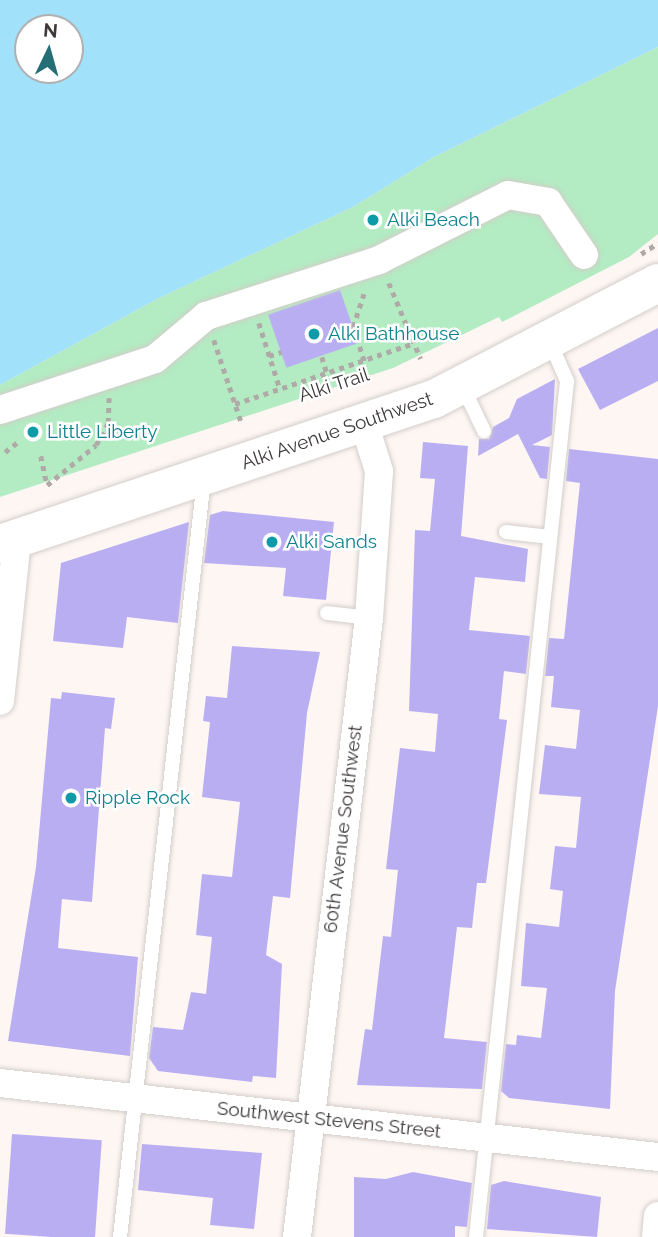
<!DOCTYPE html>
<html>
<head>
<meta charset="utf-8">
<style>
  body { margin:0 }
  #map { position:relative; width:658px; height:1237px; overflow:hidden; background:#fdf6f3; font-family:Raleway,sans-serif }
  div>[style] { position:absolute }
  .green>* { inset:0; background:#b3ebc2 }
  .water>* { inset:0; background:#a1e1fa }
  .building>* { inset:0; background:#baaef3; transform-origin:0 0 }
  .path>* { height:4.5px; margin-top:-2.25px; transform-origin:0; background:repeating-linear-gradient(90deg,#afaaa7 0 5px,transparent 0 10px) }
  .roads { filter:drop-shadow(0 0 2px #d3cdc9) drop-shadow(0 0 2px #d3cdc9) }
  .lane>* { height:14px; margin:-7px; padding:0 7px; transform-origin:7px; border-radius:7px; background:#fff }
  .street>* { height:28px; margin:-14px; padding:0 14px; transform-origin:14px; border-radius:14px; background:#fff }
  .secondary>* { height:38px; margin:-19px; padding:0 19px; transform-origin:19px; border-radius:19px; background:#fff }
  .dots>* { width:19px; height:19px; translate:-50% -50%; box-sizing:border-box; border:4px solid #fff; border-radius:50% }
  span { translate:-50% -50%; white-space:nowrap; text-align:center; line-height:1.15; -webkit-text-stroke:5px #fff; paint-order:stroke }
  .culture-label { font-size:19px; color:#0d838f }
  .left { translate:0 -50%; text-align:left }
  .street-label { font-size:19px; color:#3d3a39 }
  .north { position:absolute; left:14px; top:14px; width:70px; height:70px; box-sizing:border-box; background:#fff; border:2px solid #b1b0b0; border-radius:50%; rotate:5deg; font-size:19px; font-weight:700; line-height:28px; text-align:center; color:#3d3a39 }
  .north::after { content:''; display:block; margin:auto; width:24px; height:32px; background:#246e75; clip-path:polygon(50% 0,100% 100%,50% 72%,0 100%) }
</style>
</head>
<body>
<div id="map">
  <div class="green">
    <div style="clip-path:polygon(658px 47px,658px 234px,629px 257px,502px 322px,499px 317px,393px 368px,0 497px,0 385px,159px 298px,353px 207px,434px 157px)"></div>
  </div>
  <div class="water">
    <div style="clip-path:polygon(evenodd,0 0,658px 0,658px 47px,434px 157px,353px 207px,159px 298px,0 385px,0 0,28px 28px,70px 28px,70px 70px,28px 70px,28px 28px)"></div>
  </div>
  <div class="building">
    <div style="left:340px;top:290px;width:56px;height:76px;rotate:71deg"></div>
    <div style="clip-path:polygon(658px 328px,658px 381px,600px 410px,578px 369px)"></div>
    <div style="clip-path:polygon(555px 379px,552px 435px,532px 445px,550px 447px,547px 479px,540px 478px,518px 434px,478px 456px,479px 439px,489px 439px,493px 427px,509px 418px,517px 399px)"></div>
    <div style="clip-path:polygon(423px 442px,468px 446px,461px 536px,528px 549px,525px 582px,475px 577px,469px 630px,530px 636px,526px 674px,504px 671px,499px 719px,507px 720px,486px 883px,477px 883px,472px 928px,457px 927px,444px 1038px,487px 1042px,482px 1089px,357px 1085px,365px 1029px,372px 1030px,383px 936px,391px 937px,398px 870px,386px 869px,400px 748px,435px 752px,438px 714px,409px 711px,415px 530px,430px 531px,435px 479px,420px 478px)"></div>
    <div style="clip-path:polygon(569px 449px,658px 459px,658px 706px,615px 991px,610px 1109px,509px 1098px,501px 1091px,506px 1044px,516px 1045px,517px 1035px,541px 1038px,547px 988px,521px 986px,526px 923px,559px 927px,563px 891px,550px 889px,555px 846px,576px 848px,581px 797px,539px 794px,545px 745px,576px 749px,580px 710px,551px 707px,554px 676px,545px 676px,549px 638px,564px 639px,580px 483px,566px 481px)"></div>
    <div style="clip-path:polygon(223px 511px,334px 522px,326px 600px,283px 596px,286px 568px,204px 563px,210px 515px)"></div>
    <div style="clip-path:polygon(189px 522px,178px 623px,127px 617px,123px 648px,53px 641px,61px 563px)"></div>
    <div style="clip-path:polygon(232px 646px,320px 652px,307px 713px,290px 898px,273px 896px,266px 955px,282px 964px,276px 1078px,253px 1076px,252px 1082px,158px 1071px,149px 1058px,153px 1027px,183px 1030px,191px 992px,206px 994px,212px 937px,196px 935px,202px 874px,232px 877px,240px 802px,202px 797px,210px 722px,203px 721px,206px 696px,227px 698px)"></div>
    <div style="clip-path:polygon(62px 692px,115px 698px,111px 729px,105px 728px,92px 902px,62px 899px,58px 948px,138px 957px,130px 1056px,8px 1041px,36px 867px,51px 698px,61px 699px)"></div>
    <div style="left:12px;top:1134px;width:90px;height:100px;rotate:4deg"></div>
    <div style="clip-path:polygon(142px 1144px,262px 1153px,254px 1229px,210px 1225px,213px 1198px,138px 1190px)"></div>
    <div style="clip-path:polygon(413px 1172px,472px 1183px,467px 1227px,455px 1226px,455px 1237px,354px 1237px,354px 1177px,386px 1179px)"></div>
    <div style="clip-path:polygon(504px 1181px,601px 1197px,597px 1237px,487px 1229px,491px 1185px)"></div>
  </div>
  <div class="path">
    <div style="left:641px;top:254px;width:20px;rotate:-33deg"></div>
    <div style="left:389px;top:283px;width:82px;rotate:67.2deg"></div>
    <div style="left:259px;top:323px;width:69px;rotate:72.3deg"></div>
    <div style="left:214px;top:340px;width:85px;rotate:71.6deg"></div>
    <div style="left:269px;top:356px;width:13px;rotate:-18deg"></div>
    <div style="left:322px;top:357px;width:17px;rotate:73deg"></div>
    <div style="left:364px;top:361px;width:36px;rotate:-108deg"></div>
    <div style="left:353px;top:327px;width:39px;rotate:-72deg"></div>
    <div style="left:235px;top:404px;width:189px;rotate:-18.8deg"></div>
    <div style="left:71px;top:430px;width:15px"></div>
    <div style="left:5px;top:452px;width:16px;rotate:-38deg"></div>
    <div style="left:41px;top:456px;width:30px;rotate:78deg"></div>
    <div style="left:47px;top:485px;width:63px;rotate:-39.2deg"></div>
    <div style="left:96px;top:445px;width:25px;rotate:-61deg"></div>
    <div style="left:108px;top:423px;width:25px;rotate:-88deg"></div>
  </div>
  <div class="roads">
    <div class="lane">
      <div style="left:463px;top:387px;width:49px;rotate:64.5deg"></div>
      <div style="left:506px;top:532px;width:44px;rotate:6.5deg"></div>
      <div style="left:327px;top:613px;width:42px;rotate:6.8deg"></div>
      <div style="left:120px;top:1237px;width:764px;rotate:-83.68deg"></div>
      <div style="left:476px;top:1237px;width:861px;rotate:-83.93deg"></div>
      <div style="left:567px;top:381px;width:43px;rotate:-113.6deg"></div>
    </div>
    <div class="street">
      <div style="left:0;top:410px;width:163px;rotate:-18.2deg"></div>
      <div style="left:155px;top:359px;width:67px;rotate:-40.1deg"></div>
      <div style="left:206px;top:316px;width:182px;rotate:-17.9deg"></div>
      <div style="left:379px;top:260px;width:144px;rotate:-26.7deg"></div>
      <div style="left:508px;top:195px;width:41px;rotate:9.9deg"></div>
      <div style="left:548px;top:202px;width:64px;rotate:55.8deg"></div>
      <div style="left:0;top:701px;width:164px;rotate:-84deg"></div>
      <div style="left:0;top:1083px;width:662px;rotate:6.42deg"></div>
      <div style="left:297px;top:1237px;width:623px;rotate:-83.37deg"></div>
      <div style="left:369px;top:618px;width:147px;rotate:-86.1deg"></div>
      <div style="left:379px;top:471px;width:50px;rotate:-107.4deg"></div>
      <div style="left:656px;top:1237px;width:21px;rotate:-85deg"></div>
    </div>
    <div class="secondary">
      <div style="left:0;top:544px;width:458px;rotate:-18.5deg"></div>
      <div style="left:434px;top:399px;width:252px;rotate:-27.4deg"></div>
    </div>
  </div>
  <div class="dots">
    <div style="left:373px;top:220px;background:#0f9aa8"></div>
    <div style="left:314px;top:334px;background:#0f9aa8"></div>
    <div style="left:33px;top:432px;background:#0f9aa8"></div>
    <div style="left:272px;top:542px;background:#0f9aa8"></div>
    <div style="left:71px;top:798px;background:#0f9aa8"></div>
  </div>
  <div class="culture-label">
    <span class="left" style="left:387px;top:220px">Alki Beach</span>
    <span class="left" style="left:328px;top:334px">Alki Bathhouse</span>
    <span class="left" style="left:47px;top:432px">Little Liberty</span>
    <span class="left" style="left:286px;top:542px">Alki Sands</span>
    <span class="left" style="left:85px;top:798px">Ripple Rock</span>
  </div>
  <div class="street-label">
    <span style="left:334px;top:385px;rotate:-18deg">Alki Trail</span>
    <span style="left:337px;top:431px;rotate:-19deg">Alki Avenue Southwest</span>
    <span style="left:343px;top:829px;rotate:-83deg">60th Avenue Southwest</span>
    <span style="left:329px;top:1120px;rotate:6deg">Southwest Stevens Street</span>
  </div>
  <div class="north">N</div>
</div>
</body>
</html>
